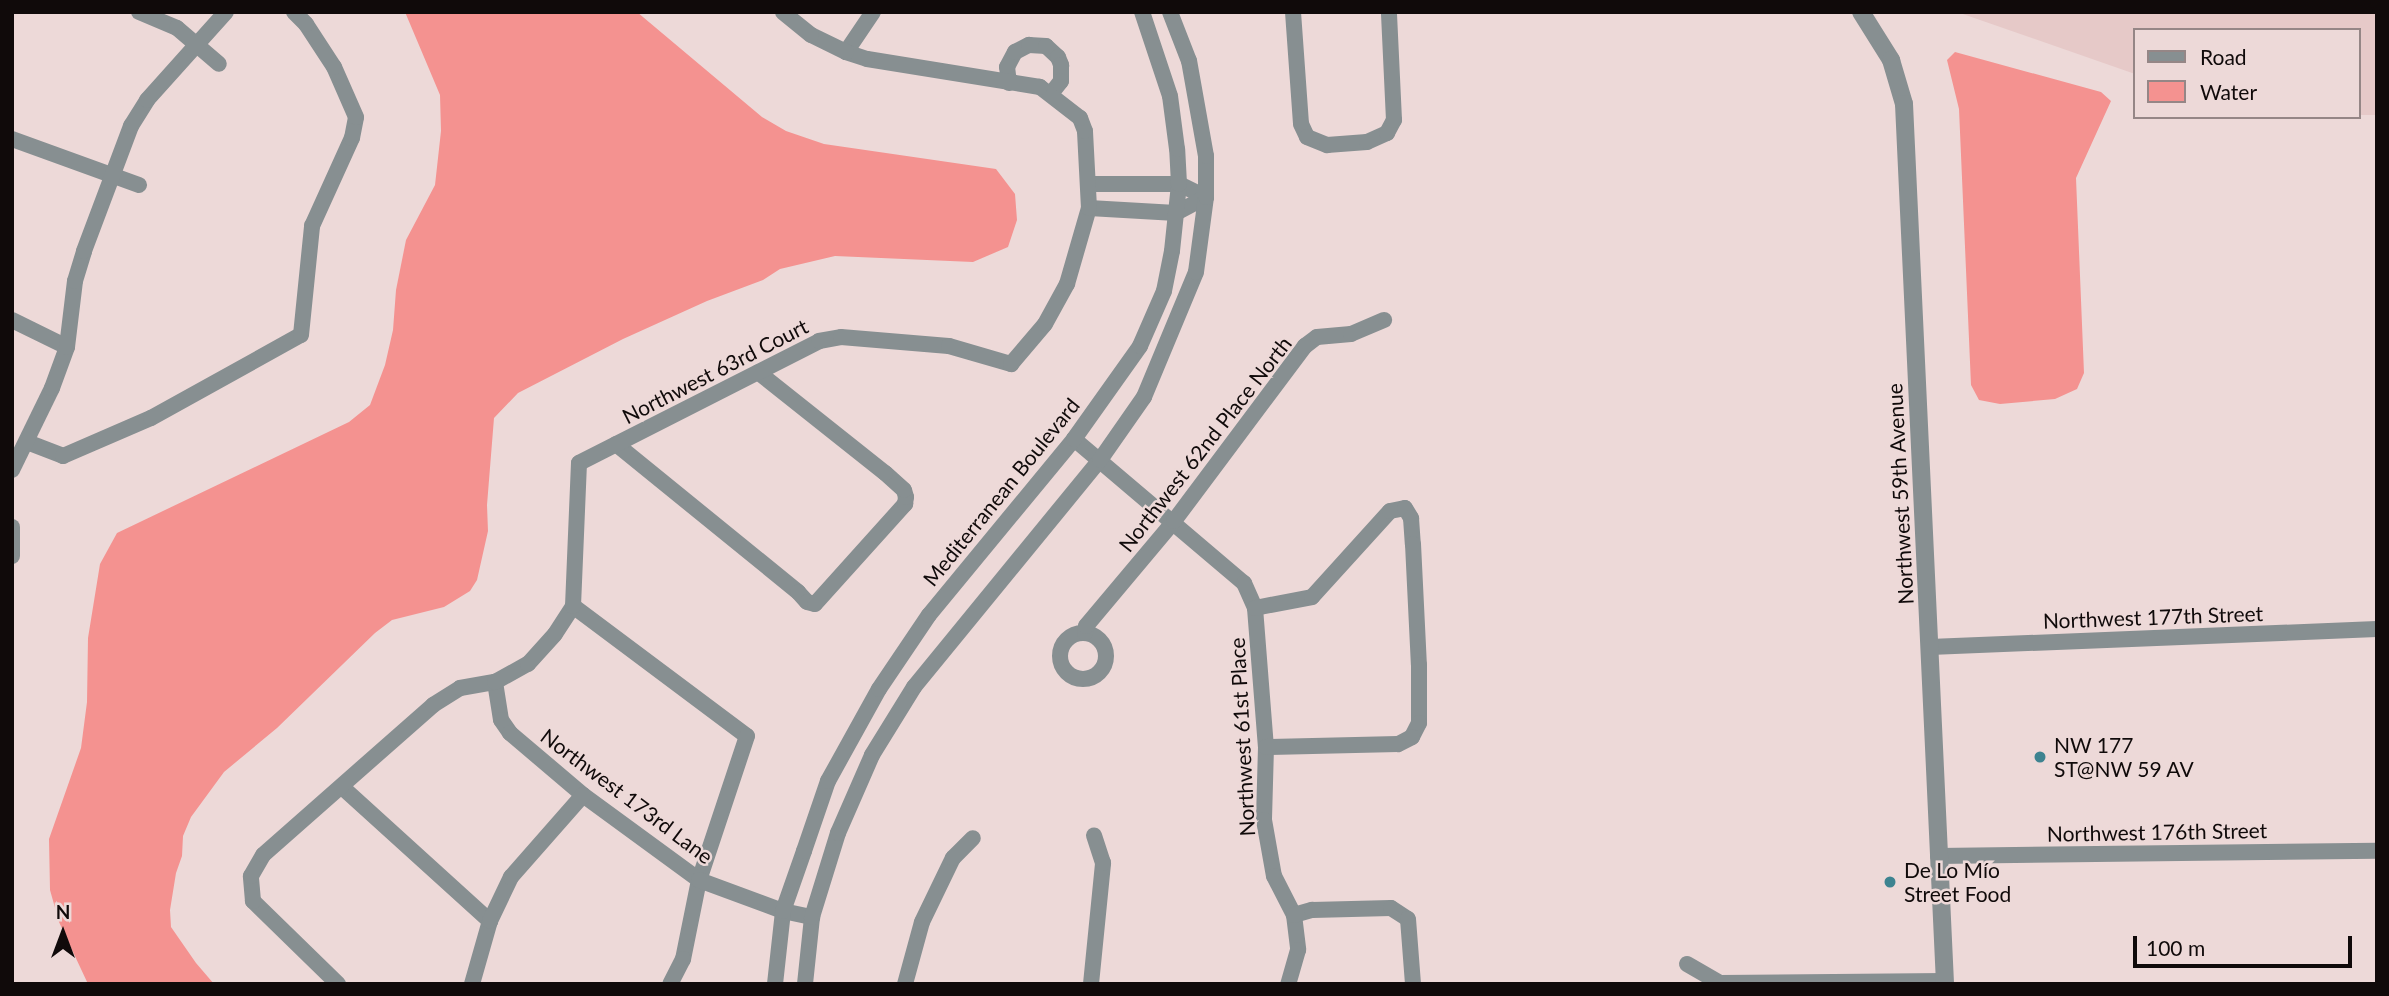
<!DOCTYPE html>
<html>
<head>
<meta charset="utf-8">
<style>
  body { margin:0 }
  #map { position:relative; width:2389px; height:996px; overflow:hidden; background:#edd9d8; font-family:Lato,sans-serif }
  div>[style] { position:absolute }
  .built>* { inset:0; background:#e6c9c8 }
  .water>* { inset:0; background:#f49290 }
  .minor>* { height:16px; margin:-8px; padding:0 8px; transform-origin:8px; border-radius:8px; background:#878f91 }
  .minor>.ring { margin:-8px; padding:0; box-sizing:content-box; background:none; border:16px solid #878f91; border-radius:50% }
  .tertiary>* { height:18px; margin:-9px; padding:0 9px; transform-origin:9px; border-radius:9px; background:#878f91 }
  .dots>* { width:19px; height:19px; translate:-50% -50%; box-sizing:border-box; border:4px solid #edd9d8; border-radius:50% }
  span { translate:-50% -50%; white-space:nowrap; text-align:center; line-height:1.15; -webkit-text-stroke:5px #edd9d8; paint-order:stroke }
  .street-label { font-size:21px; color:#100a0a }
  .poi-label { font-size:21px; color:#100a0a }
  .left { translate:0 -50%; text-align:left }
  .frame { position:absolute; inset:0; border:14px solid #100a0a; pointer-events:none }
  .legend { position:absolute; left:2133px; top:28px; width:228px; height:91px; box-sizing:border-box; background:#edd9d8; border:2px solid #958686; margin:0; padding:9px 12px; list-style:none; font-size:21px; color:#100a0a }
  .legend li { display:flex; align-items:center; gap:14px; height:35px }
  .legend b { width:35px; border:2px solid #958686 }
  .north { position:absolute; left:28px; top:898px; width:70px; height:70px; -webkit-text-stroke:5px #edd9d8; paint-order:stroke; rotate:0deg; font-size:19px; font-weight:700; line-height:28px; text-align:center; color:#100a0a }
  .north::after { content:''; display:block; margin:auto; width:24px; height:32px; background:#100a0a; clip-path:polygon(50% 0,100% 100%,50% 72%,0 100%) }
  .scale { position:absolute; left:2133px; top:936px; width:219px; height:32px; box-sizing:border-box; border:4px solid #100a0a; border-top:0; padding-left:9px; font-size:21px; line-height:24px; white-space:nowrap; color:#100a0a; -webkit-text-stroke:5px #edd9d8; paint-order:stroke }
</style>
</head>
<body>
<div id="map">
  <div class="built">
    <div style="clip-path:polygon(1957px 12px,2377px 12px,2377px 115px,2359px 115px,2359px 30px,2135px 30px,2135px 74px)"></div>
  </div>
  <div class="water">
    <div style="clip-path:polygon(405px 12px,637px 12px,762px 117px,786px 131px,824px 144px,996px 169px,1015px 194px,1017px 220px,1008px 247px,973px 262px,835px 256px,780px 269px,763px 280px,707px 301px,623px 339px,518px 393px,494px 418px,487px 505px,488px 531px,477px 580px,470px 591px,444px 607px,392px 620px,375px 633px,277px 728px,224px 772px,191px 817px,183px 836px,182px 856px,176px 873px,170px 910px,171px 927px,196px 963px,214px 984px,88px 984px,59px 922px,50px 890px,49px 839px,81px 748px,87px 702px,88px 638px,100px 564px,117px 533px,349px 422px,370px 405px,385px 365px,393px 330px,396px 290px,406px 240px,435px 185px,441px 131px,440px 95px)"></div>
    <div style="clip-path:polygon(1955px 52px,2101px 92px,2111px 101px,2076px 178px,2084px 373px,2077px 389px,2055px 399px,2000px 404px,1979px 400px,1971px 385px,1959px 109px,1947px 60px)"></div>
  </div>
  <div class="minor">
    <div style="left:139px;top:12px;width:41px;rotate:22.8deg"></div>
    <div style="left:177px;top:28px;width:55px;rotate:40.6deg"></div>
    <div style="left:1293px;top:12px;width:112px;rotate:85.9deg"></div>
    <div style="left:1301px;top:124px;width:14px;rotate:65deg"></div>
    <div style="left:1307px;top:137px;width:22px;rotate:22deg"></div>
    <div style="left:1327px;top:145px;width:40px;rotate:-4.3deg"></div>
    <div style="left:1367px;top:142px;width:22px;rotate:-24deg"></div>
    <div style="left:1387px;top:133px;width:15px;rotate:-62deg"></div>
    <div style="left:1394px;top:120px;width:108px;rotate:-92.7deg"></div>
    <div style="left:846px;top:52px;width:48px;rotate:-56deg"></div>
    <div style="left:1009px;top:83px;width:16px;rotate:-97deg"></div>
    <div style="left:1007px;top:67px;width:17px;rotate:-62deg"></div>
    <div style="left:1015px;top:52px;width:16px;rotate:-27deg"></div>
    <div style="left:1029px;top:45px;width:17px;rotate:3deg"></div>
    <div style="left:1046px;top:46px;width:16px;rotate:43deg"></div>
    <div style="left:1058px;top:57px;width:9px;rotate:69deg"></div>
    <div style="left:1061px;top:65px;width:16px;rotate:90deg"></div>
    <div style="left:1061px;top:81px;width:16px;rotate:128deg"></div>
    <div style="left:12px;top:139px;width:135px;rotate:19.9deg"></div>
    <div style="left:1090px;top:184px;width:89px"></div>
    <div style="left:1179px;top:184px;width:30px;rotate:26deg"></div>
    <div style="left:1089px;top:208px;width:87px;rotate:3.3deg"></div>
    <div style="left:1176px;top:213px;width:34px;rotate:-28deg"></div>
    <div style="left:12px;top:320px;width:61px;rotate:26.1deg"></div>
    <div style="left:1074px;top:439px;width:223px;rotate:40.3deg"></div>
    <div style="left:1244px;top:583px;width:27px;rotate:66deg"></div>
    <div style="left:1255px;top:608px;width:139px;rotate:85.5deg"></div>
    <div style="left:1266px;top:747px;width:73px;rotate:91.6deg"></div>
    <div style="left:1264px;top:820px;width:57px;rotate:79.9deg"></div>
    <div style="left:1274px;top:876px;width:44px;rotate:62.9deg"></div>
    <div style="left:1294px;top:915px;width:35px;rotate:83deg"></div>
    <div style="left:1298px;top:950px;width:35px;rotate:106deg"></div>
    <div style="left:27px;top:442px;width:39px;rotate:21deg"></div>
    <div style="left:63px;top:456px;width:96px;rotate:-23.4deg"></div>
    <div style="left:151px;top:418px;width:171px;rotate:-29deg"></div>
    <div style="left:301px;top:335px;width:110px;rotate:-84.2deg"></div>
    <div style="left:312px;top:226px;width:97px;rotate:-65.6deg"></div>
    <div style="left:352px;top:138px;width:21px;rotate:-79deg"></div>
    <div style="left:356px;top:117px;width:55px;rotate:-113.7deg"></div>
    <div style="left:334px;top:67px;width:51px;rotate:-123.1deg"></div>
    <div style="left:306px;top:24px;width:17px;rotate:-135deg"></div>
    <div style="left:616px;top:444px;width:235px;rotate:39.1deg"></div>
    <div style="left:798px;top:592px;width:13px;rotate:48deg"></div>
    <div style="left:807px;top:602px;width:8px;rotate:14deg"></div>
    <div style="left:815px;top:604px;width:135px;rotate:-48deg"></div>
    <div style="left:905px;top:504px;width:7px;rotate:-82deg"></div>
    <div style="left:906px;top:497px;width:7px;rotate:-106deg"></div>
    <div style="left:904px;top:490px;width:25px;rotate:-138deg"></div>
    <div style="left:885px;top:473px;width:162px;rotate:-141.5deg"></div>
    <div style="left:12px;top:470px;width:91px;rotate:-64deg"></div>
    <div style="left:52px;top:388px;width:44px;rotate:-69.9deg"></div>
    <div style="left:67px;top:347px;width:66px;rotate:-83.1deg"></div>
    <div style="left:75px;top:281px;width:31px;rotate:-73deg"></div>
    <div style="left:84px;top:251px;width:134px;rotate:-69.4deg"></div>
    <div style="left:131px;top:126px;width:31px;rotate:-58deg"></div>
    <div style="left:147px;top:100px;width:118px;rotate:-48.1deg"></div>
    <div style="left:12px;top:527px;width:29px;rotate:90deg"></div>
    <div style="left:573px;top:606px;width:217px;rotate:36.8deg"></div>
    <div style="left:747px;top:736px;width:152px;rotate:108.4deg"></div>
    <div style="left:699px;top:880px;width:81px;rotate:101.4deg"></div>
    <div style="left:683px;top:959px;width:28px;rotate:117deg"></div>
    <div style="left:1255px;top:608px;width:58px;rotate:-10.9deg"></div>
    <div style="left:1312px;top:597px;width:116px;rotate:-47.8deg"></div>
    <div style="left:1390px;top:511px;width:15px;rotate:-11deg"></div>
    <div style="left:1405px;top:508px;width:12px;rotate:59deg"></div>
    <div style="left:1411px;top:518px;width:26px;rotate:86deg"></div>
    <div style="left:1413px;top:544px;width:121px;rotate:87.2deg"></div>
    <div style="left:1419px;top:665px;width:58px;rotate:90deg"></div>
    <div style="left:1419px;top:723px;width:16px;rotate:117deg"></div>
    <div style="left:1412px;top:737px;width:16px;rotate:153deg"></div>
    <div style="left:1398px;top:744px;width:132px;rotate:178.7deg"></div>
    <div class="ring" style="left:1060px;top:633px;width:30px;height:30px"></div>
    <div style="left:1085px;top:633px;width:7px;rotate:-82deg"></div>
    <div style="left:1086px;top:626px;width:137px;rotate:-50deg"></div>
    <div style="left:1174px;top:521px;width:219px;rotate:-53.2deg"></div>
    <div style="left:1305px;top:346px;width:15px;rotate:-37deg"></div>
    <div style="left:1317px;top:337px;width:34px;rotate:-5deg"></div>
    <div style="left:1351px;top:334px;width:36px;rotate:-23deg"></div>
    <div style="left:1930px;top:647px;width:447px;rotate:-2.3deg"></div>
    <div style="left:495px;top:682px;width:38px;rotate:81deg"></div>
    <div style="left:501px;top:720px;width:16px;rotate:55deg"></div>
    <div style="left:510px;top:733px;width:96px;rotate:40.3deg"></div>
    <div style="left:583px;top:795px;width:144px;rotate:36.2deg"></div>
    <div style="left:699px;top:880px;width:90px;rotate:20.3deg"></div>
    <div style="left:783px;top:911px;width:30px;rotate:12deg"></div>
    <div style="left:342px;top:787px;width:200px;rotate:42.2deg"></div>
    <div style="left:1938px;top:856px;width:439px;rotate:-0.7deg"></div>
    <div style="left:1294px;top:915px;width:19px;rotate:-16deg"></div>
    <div style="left:1312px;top:910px;width:79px;rotate:-1.5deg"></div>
    <div style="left:1391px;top:908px;width:20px;rotate:33deg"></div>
    <div style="left:1408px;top:919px;width:65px;rotate:85.6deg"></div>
    <div style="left:1687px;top:964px;width:38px;rotate:30deg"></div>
    <div style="left:1720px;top:983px;width:225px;rotate:-0.5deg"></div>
    <div style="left:338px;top:984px;width:119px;rotate:-135.7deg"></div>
    <div style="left:253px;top:901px;width:25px;rotate:-95deg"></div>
    <div style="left:251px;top:876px;width:24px;rotate:-60deg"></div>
    <div style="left:263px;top:855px;width:227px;rotate:-41.4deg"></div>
    <div style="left:433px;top:705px;width:32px;rotate:-32deg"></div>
    <div style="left:460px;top:688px;width:36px;rotate:-10deg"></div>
    <div style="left:495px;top:682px;width:38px;rotate:-29deg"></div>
    <div style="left:528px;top:664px;width:40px;rotate:-48deg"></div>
    <div style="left:555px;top:634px;width:33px;rotate:-57deg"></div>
    <div style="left:573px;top:606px;width:143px;rotate:-87.6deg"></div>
    <div style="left:579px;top:463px;width:269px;rotate:-26.9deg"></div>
    <div style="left:819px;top:341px;width:22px;rotate:-10deg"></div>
    <div style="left:841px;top:337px;width:108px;rotate:4.8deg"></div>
    <div style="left:949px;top:346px;width:65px;rotate:16.2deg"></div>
    <div style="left:1011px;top:364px;width:52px;rotate:-49.6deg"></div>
    <div style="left:1045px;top:324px;width:46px;rotate:-61.2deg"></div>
    <div style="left:1067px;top:284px;width:79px;rotate:-73.9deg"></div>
    <div style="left:1089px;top:208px;width:77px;rotate:-93deg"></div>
    <div style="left:1085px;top:131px;width:14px;rotate:-111deg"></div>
    <div style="left:1080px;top:118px;width:51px;rotate:-142.2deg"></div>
    <div style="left:1040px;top:87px;width:175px;rotate:-170.8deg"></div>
    <div style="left:867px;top:59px;width:22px;rotate:-162deg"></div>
    <div style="left:846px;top:52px;width:39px;rotate:-154deg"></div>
    <div style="left:811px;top:35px;width:36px;rotate:-141deg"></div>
    <div style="left:472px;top:984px;width:66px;rotate:-74.1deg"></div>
    <div style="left:490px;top:921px;width:49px;rotate:-64.5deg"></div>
    <div style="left:511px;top:877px;width:109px;rotate:-48.7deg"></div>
    <div style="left:775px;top:984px;width:73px;rotate:-83.7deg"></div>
    <div style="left:783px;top:911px;width:64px;rotate:-70.7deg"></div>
    <div style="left:804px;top:851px;width:74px;rotate:-71.1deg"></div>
    <div style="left:828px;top:781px;width:105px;rotate:-61deg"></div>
    <div style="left:879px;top:689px;width:89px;rotate:-56deg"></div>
    <div style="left:929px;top:615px;width:228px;rotate:-50.5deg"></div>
    <div style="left:1074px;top:439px;width:114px;rotate:-54.6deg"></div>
    <div style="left:1140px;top:346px;width:60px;rotate:-66.4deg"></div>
    <div style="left:1164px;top:291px;width:41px;rotate:-78.7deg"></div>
    <div style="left:1172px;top:251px;width:67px;rotate:-84deg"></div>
    <div style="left:1179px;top:184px;width:35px;rotate:-93deg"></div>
    <div style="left:1177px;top:149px;width:53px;rotate:-97.5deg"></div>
    <div style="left:1170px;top:96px;width:89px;rotate:-108.4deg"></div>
    <div style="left:805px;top:984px;width:67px;rotate:-84deg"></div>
    <div style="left:812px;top:917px;width:88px;rotate:-72.8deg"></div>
    <div style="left:838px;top:833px;width:85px;rotate:-66.4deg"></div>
    <div style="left:872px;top:755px;width:80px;rotate:-58.3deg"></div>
    <div style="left:914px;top:687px;width:293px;rotate:-50.7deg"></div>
    <div style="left:1100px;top:460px;width:77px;rotate:-55.1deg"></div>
    <div style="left:1144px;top:397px;width:135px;rotate:-67.4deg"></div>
    <div style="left:1196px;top:272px;width:76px;rotate:-82.4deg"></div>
    <div style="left:1206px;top:197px;width:41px;rotate:-90deg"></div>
    <div style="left:1206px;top:156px;width:97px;rotate:-100.1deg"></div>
    <div style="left:1189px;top:61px;width:53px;rotate:-111.2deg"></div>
    <div style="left:905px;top:984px;width:64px;rotate:-74.7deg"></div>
    <div style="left:922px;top:922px;width:71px;rotate:-64.2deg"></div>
    <div style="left:953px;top:858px;width:28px;rotate:-45deg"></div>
    <div style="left:1091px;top:984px;width:122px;rotate:-84.3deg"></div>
    <div style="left:1103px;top:863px;width:29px;rotate:-108deg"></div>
  </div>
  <div class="tertiary">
    <div style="left:1861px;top:12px;width:57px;rotate:58deg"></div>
    <div style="left:1891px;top:60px;width:46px;rotate:73.5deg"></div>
    <div style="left:1904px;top:104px;width:881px;rotate:87.33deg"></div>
  </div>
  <div class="dots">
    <div style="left:2040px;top:757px;background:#3d8390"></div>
    <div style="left:1890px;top:882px;background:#3d8390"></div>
  </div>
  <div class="street-label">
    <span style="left:715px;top:371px;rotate:-27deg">Northwest 63rd Court</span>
    <span style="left:1205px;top:444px;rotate:-52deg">Northwest 62nd Place North</span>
    <span style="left:1001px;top:492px;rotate:-51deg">Mediterranean Boulevard</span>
    <span style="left:1900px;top:494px;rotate:-93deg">Northwest 59th Avenue</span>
    <span style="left:2153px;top:617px;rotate:-2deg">Northwest 177th Street</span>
    <span style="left:1242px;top:737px;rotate:-93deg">Northwest 61st Place</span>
    <span style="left:627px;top:796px;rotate:37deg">Northwest 173rd Lane</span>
    <span style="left:2157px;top:832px;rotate:-1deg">Northwest 176th Street</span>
  </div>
  <div class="poi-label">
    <span class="left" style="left:2054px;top:757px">NW 177<br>ST@NW 59 AV</span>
    <span class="left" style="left:1904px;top:882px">De Lo Mío<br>Street Food</span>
  </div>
  <div class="frame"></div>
  <ul class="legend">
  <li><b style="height:9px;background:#878f91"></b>Road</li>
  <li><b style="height:19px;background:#f49290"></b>Water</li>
  </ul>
  <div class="north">N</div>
  <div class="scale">100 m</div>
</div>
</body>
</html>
